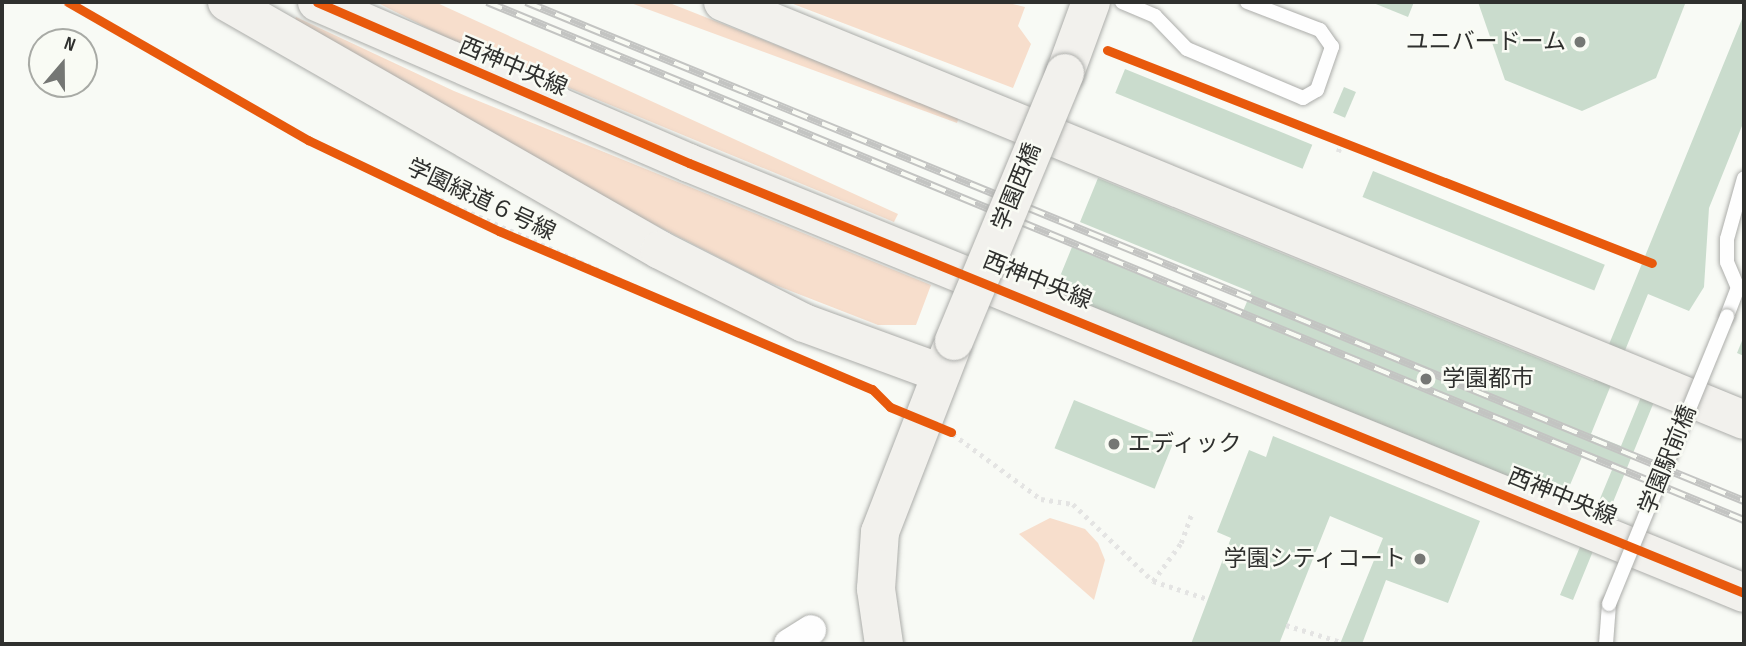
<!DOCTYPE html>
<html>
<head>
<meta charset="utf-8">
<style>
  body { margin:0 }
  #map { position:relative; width:1746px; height:646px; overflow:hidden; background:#f8faf5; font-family:"Sofia Sans Condensed","Noto Sans JP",sans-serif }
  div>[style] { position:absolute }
  .green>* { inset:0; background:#f7decc }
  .building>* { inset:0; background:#cadccd; transform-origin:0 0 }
  .path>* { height:4.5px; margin-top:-2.25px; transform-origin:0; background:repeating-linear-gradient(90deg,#e4e4e3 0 3.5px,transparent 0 8.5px) }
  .roads { filter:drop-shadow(0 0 2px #acadaa) drop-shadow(0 0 2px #acadaa) }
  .lane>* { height:14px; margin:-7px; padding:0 7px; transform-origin:7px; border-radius:7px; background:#fefefe }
  .street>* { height:30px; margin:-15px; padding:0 15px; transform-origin:15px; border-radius:15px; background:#fefefe }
  .secondary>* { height:38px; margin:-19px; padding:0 19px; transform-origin:19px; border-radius:19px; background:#f2f1ed }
  .rail>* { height:8px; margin-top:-4px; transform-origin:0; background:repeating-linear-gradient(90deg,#f9fbf4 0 16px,#c3c4c2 0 32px); box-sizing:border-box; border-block:2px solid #c3c4c2 }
  .bridges { filter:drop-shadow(0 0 2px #acadaa) drop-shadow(0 0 2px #acadaa) }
  .lane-bridge>* { height:14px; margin:-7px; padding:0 7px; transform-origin:7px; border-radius:7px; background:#fefefe }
  .secondary-bridge>* { height:38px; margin:-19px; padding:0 19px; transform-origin:19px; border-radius:19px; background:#f2f1ed }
  .cycleway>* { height:9px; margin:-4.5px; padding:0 4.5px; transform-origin:4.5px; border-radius:4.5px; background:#e8590c }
  .dots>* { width:19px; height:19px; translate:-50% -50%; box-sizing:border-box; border:4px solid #f9fbf4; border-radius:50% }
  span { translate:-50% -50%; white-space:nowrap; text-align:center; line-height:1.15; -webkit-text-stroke:5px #f9fbf4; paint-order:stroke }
  .poi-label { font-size:23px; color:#2f302e }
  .right { translate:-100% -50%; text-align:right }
  .left { translate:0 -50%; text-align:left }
  .street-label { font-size:23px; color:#2f302e }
  .frame { position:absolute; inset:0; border:4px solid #2f302e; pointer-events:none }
  .north { position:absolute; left:28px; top:28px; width:70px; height:70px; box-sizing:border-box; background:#f9fbf4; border:2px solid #a8aaa5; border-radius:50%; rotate:20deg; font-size:19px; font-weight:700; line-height:28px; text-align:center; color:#2f302e }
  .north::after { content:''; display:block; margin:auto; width:24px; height:32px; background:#757774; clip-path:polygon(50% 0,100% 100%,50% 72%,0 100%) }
</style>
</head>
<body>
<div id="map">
  <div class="green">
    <div style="clip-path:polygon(376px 2px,435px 2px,898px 214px,894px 222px,443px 36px)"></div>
    <div style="clip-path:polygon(628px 2px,667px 2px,959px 117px,957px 123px)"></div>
    <div style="clip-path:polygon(788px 2px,1004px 2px,1025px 7px,1018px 26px,1031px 44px,1013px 88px)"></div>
    <div style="clip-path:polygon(296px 17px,454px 91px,931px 285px,916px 325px,878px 325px,765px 281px,507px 149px,293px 24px)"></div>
    <div style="clip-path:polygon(1050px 518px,1085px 529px,1098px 543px,1105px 560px,1094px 600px,1019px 534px)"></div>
  </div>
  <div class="building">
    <div style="clip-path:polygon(1371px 2px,1414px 2px,1408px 17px)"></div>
    <div style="clip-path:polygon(1478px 2px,1684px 2px,1685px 4px,1656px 78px,1582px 111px,1505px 80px)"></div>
    <div style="clip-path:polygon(1744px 14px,1744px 121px,1709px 208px,1704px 287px,1689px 311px,1648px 294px,1591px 434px,1621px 446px,1654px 365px,1667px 370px,1573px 600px,1560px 595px,1614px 465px,1584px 452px,1564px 499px,1054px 291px,1072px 247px,1241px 316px,1251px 292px,1080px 222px,1098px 178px,1594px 381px)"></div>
    <div style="left:1125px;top:69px;width:202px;height:26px;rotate:22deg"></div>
    <div style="left:1344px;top:87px;width:13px;height:28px;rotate:23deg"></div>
    <div style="left:1373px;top:171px;width:250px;height:28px;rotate:22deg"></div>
    <div style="clip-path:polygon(1744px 336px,1744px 356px,1737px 353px)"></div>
    <div style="left:1074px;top:400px;width:108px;height:52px;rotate:22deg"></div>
    <div style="clip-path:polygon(1273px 436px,1480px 521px,1448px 603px,1386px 580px,1362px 644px,1340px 644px,1383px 538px,1330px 516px,1279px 644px,1191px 644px,1231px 538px,1217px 532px,1249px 450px,1266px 457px)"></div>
  </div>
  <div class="path">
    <div style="left:68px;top:2px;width:277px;rotate:29.9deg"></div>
    <div style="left:308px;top:140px;width:495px;rotate:24.1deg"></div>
    <div style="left:1108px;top:51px;width:584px;rotate:21.29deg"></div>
    <div style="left:1338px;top:152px;width:11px;rotate:-68deg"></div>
    <div style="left:840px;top:375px;width:35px;rotate:24deg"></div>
    <div style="left:872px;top:389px;width:29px;rotate:41deg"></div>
    <div style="left:953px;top:434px;width:109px;rotate:36.5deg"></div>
    <div style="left:1041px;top:499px;width:32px;rotate:9deg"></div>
    <div style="left:1073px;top:504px;width:111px;rotate:43.9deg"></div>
    <div style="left:1153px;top:581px;width:58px;rotate:18.1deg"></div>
    <div style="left:1153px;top:581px;width:47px;rotate:-53.6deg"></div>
    <div style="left:1181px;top:543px;width:30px;rotate:-70deg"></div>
    <div style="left:1286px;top:625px;width:58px;rotate:17.2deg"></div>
    <div style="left:1442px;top:644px;width:19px"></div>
  </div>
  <div class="roads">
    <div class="lane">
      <div style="left:1122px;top:2px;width:36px;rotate:23deg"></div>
      <div style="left:1155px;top:16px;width:46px;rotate:45.9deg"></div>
      <div style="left:1187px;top:49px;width:126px;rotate:22.9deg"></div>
      <div style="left:1303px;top:98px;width:16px;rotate:-30deg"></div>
      <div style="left:1317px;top:90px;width:46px;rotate:-70.8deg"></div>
      <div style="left:1332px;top:47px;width:21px;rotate:-125deg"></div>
      <div style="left:1320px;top:30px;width:78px;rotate:-159deg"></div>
      <div style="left:1727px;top:316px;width:30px;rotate:-69deg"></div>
      <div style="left:1738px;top:288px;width:28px;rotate:-113deg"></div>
      <div style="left:1727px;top:262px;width:23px;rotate:-90deg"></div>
      <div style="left:1727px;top:239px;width:63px;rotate:-74.4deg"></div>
      <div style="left:1606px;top:644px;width:40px;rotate:-85.7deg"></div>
    </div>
    <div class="street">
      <div style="left:789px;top:644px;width:26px;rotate:-32deg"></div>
    </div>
    <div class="secondary">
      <div style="left:227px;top:2px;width:499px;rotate:29.8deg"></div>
      <div style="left:660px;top:250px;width:161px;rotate:26.9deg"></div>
      <div style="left:804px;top:323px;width:146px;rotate:20.1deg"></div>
      <div style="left:317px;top:2px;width:405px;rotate:23.4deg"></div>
      <div style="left:689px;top:163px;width:1139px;rotate:22.17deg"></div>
      <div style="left:723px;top:2px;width:1103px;rotate:22.26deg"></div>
      <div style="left:1065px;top:73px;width:76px;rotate:-69.9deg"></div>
      <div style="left:884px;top:644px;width:56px;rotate:-98.3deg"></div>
      <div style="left:876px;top:589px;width:57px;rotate:-86deg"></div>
      <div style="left:880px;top:532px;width:196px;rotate:-68.8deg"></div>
    </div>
  </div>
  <div class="rail">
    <div style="left:487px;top:2px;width:1360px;rotate:22.4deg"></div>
    <div style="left:526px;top:2px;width:1316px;rotate:22.28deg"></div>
  </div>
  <div class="bridges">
    <div class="lane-bridge">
      <div style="left:1609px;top:604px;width:311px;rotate:-67.7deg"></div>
    </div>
    <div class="secondary-bridge">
      <div style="left:954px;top:341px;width:290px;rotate:-67.5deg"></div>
    </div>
  </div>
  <div class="cycleway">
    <div style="left:68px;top:2px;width:277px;rotate:29.9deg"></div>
    <div style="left:308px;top:140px;width:212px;rotate:25.5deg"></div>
    <div style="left:499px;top:231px;width:405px;rotate:23deg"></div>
    <div style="left:872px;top:389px;width:25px;rotate:45deg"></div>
    <div style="left:890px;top:407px;width:66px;rotate:22.3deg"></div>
    <div style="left:317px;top:2px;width:405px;rotate:23.4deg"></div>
    <div style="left:689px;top:163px;width:1139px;rotate:22.17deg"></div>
    <div style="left:1107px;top:50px;width:585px;rotate:21.35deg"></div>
  </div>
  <div class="dots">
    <div style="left:1580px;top:42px;background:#757774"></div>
    <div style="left:1426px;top:379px;background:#757774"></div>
    <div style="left:1114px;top:444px;background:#757774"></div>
    <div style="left:1420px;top:559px;background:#757774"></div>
  </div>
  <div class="poi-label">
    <span class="right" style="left:1566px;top:42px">ユニバードーム</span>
    <span class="left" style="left:1442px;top:379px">学園都市</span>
    <span class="left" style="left:1128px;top:444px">エディック</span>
    <span class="right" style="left:1406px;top:559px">学園シティコート</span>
  </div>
  <div class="street-label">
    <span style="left:513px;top:67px;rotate:23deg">西神中央線</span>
    <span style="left:1017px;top:187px;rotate:-68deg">学園西橋</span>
    <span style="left:481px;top:200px;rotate:25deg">学園緑道６号線</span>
    <span style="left:1037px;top:281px;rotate:22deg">西神中央線</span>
    <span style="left:1668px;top:460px;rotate:-68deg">学園駅前橋</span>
    <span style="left:1562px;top:497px;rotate:22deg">西神中央線</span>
  </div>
  <div class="frame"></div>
  <div class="north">N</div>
</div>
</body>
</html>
